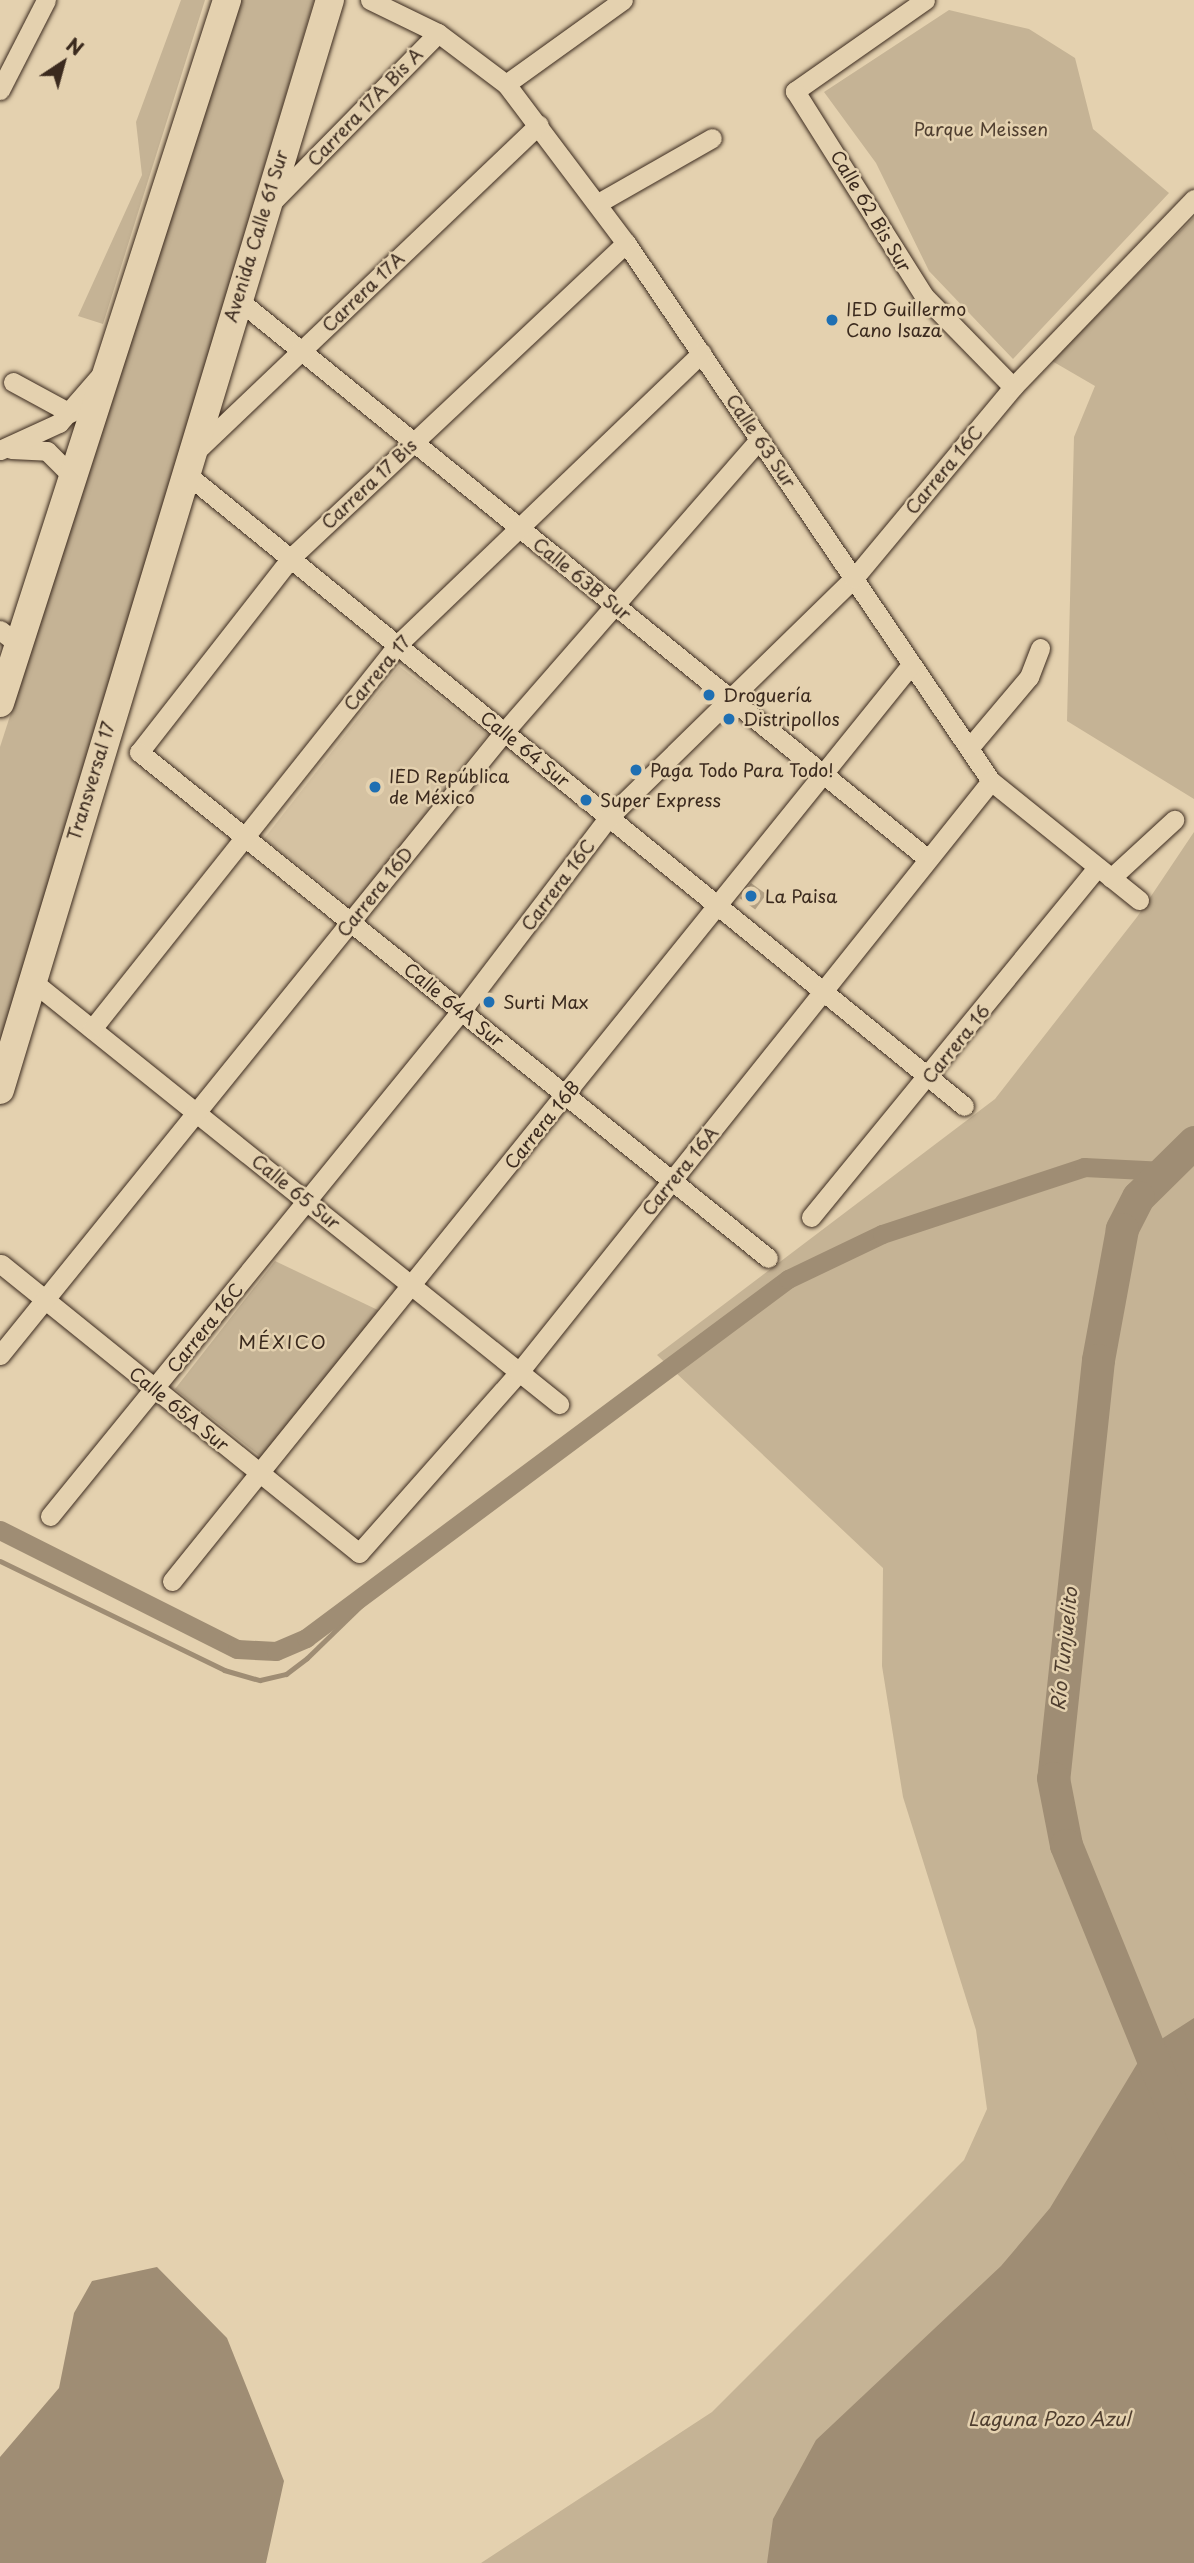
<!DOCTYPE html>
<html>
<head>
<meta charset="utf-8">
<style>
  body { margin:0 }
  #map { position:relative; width:1194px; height:2563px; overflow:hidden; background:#e4d1af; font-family:"Playpen Sans",sans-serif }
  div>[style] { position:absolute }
  .built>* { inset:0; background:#d5c2a2; transform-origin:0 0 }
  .green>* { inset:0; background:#c5b395 }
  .water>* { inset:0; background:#9f8d74 }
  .stream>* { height:5px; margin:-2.5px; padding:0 2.5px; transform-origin:2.5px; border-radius:2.5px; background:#9f8d74 }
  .canal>* { height:19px; margin:-9.5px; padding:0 9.5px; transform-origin:9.5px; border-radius:9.5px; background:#9f8d74 }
  .river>* { height:33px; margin:-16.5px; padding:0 16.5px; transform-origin:16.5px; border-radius:16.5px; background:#9f8d74 }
  .building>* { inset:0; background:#b2a084; transform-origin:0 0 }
  .roads { filter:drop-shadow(0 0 2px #3b2a1e) drop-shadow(0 0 2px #3b2a1e) }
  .minor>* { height:19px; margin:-9.5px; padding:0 9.5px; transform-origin:9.5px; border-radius:9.5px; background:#e4d1af }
  .highway>* { height:28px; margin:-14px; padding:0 14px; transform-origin:14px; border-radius:14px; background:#e4d1af }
  .dots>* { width:19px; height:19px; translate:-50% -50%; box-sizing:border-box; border:4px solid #e4d1af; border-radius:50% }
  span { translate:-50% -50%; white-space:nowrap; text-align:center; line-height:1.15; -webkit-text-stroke:5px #e4d1af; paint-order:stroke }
  .street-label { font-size:18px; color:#3b2a1e }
  .park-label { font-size:18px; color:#503f30 }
  .poi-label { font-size:18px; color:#3b2a1e }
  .left { translate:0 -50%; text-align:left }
  .neighbourhood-label { font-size:19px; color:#3b2a1e; letter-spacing:2px }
  .water-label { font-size:19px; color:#4f3e2f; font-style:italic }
  .north { position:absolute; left:28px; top:28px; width:70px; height:70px; -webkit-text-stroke:5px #e4d1af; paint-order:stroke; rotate:36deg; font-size:19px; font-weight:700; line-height:28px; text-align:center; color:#3b2a1e }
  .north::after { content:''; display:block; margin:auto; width:24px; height:32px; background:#3b2a1e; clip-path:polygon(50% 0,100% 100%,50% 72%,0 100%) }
</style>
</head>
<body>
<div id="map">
  <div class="built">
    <div style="left:399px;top:666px;width:112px;height:219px;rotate:38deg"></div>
  </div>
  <div class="green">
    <div style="clip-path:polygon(181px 0,205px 0,103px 324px,78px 316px,142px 175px,136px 122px)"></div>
    <div style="clip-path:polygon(241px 0,314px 0,0 1054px,0 747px)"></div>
    <div style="clip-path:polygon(949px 10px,1029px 29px,1075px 58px,1093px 129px,1169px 193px,1013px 359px,929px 271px,876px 163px,824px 92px)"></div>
    <div style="clip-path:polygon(1194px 217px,1194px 799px,1067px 721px,1074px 437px,1095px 386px,1052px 361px)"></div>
    <div style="clip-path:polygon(1194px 832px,1194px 2563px,481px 2563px,712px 2412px,964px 2160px,987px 2109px,976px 2030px,903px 1797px,882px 1666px,883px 1568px,657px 1355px,995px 1099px,1137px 917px)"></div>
    <div style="clip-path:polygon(275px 1261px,382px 1312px,265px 1460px,175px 1389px)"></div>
  </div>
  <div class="water">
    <div style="clip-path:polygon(1194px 2018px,1194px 2563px,767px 2563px,773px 2519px,816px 2440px,1001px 2266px,1050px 2208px,1146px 2049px)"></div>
    <div style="clip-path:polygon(157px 2267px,227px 2338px,284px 2481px,266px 2563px,0 2563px,0 2457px,59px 2388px,74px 2313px,92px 2281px)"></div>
  </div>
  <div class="stream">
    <div style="left:0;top:1561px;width:249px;rotate:25.9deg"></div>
    <div style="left:224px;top:1670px;width:37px;rotate:16deg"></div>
    <div style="left:260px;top:1680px;width:27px;rotate:-13deg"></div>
    <div style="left:286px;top:1674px;width:26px;rotate:-37deg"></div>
    <div style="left:307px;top:1658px;width:146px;rotate:-44.2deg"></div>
  </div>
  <div class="canal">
    <div style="left:0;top:1530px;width:265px;rotate:26.7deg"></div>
    <div style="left:237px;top:1649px;width:39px;rotate:3deg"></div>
    <div style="left:276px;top:1651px;width:33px;rotate:-23deg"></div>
    <div style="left:306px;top:1638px;width:601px;rotate:-36.68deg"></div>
    <div style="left:788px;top:1279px;width:104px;rotate:-25.6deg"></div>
    <div style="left:882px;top:1234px;width:213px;rotate:-18.3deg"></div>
    <div style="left:1084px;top:1167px;width:81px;rotate:2.8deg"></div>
  </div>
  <div class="river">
    <div style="left:1194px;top:1142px;width:78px;rotate:135.5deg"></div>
    <div style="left:1138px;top:1197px;width:36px;rotate:117deg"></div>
    <div style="left:1122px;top:1229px;width:133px;rotate:100.4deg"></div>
    <div style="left:1098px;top:1360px;width:420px;rotate:96.1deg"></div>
    <div style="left:1053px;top:1778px;width:68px;rotate:79deg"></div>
    <div style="left:1066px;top:1845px;width:341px;rotate:67.9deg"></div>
  </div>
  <div class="building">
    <div style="left:751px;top:883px;width:19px;height:19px;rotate:36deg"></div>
  </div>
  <div class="roads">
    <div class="minor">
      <div style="left:370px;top:0;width:76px;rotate:25.9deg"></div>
      <div style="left:438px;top:33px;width:85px;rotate:36.9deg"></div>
      <div style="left:506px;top:84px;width:199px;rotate:53deg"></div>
      <div style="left:626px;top:243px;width:650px;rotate:55.85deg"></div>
      <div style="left:991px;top:781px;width:190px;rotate:38.8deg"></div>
      <div style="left:925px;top:0;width:159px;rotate:145deg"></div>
      <div style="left:795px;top:91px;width:242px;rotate:57.8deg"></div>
      <div style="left:924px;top:296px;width:127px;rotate:45.6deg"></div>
      <div style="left:506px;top:84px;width:144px;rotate:-35.7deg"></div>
      <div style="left:0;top:90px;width:101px;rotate:-62.9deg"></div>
      <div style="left:271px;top:203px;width:238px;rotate:-45.5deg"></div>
      <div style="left:598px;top:203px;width:131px;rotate:-29.7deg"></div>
      <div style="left:626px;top:243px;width:461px;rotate:136.8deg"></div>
      <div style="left:290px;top:559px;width:245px;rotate:128deg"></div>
      <div style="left:139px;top:752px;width:807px;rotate:38.81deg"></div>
      <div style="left:236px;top:298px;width:891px;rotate:39.03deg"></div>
      <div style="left:13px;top:382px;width:65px;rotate:28.5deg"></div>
      <div style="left:11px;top:449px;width:36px;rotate:3deg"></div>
      <div style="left:47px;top:451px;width:33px;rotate:45deg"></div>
      <div style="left:0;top:450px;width:65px;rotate:-24.6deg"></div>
      <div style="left:59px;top:423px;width:61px;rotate:-49deg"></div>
      <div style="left:194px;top:453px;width:476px;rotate:-43.6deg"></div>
      <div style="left:184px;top:472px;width:1005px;rotate:39.1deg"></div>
      <div style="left:0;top:630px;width:23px;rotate:38deg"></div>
      <div style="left:969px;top:748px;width:93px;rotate:-49.8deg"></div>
      <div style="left:1029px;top:677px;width:31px;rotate:-69deg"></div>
      <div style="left:1111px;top:878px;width:86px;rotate:-42.6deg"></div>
      <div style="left:32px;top:981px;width:676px;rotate:38.75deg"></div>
      <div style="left:92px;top:1029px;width:490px;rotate:-51.5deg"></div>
      <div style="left:397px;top:645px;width:422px;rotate:-43.8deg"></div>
      <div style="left:811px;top:1217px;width:452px;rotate:-50.7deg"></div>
      <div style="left:1px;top:1264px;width:460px;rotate:38.9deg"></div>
      <div style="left:359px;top:1553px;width:242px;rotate:-48.5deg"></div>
      <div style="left:519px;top:1372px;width:756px;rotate:-51.39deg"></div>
      <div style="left:0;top:1355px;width:801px;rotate:-51.03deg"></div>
      <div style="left:504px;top:732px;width:389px;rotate:-48.9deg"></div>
      <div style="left:50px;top:1516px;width:651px;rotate:-50.86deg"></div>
      <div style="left:461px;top:1011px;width:244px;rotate:-52.7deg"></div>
      <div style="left:609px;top:817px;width:342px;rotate:-44.3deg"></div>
      <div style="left:854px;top:578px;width:249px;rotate:-50.2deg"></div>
      <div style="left:1013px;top:387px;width:261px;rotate:-46.1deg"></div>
      <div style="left:172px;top:1581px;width:1176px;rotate:-51.11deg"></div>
    </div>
    <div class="highway">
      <div style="left:0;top:703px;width:739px;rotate:-72.1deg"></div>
      <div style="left:0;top:1090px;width:1139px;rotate:-73.16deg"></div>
    </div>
  </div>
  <div class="dots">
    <div style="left:832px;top:320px;background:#1f6fb2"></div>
    <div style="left:709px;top:695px;background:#1f6fb2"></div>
    <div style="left:729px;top:719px;background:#1f6fb2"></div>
    <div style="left:636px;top:770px;background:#1f6fb2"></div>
    <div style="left:375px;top:787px;background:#1f6fb2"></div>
    <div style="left:586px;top:800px;background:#1f6fb2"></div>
    <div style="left:751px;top:896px;background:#1f6fb2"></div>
    <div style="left:489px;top:1002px;background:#1f6fb2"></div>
  </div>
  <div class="street-label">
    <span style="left:365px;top:107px;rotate:-46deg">Carrera 17A Bis A</span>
    <span style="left:871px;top:211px;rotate:59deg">Calle 62 Bis Sur</span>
    <span style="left:256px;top:236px;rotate:-73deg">Avenida Calle 61 Sur</span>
    <span style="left:363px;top:292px;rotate:-44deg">Carrera 17A</span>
    <span style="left:761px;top:441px;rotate:56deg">Calle 63 Sur</span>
    <span style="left:944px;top:470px;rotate:-50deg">Carrera 16C</span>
    <span style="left:369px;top:484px;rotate:-43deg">Carrera 17 Bis</span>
    <span style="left:582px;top:579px;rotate:39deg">Calle 63B Sur</span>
    <span style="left:377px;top:673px;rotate:-50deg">Carrera 17</span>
    <span style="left:525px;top:749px;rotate:39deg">Calle 64 Sur</span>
    <span style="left:91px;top:781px;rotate:-73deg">Transversal 17</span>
    <span style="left:558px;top:885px;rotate:-53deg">Carrera 16C</span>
    <span style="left:375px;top:892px;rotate:-51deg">Carrera 16D</span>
    <span style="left:454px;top:1005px;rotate:39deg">Calle 64A Sur</span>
    <span style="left:956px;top:1044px;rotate:-51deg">Carrera 16</span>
    <span style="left:542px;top:1125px;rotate:-51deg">Carrera 16B</span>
    <span style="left:680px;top:1171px;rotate:-51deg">Carrera 16A</span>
    <span style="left:296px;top:1192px;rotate:39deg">Calle 65 Sur</span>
    <span style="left:205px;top:1328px;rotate:-51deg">Carrera 16C</span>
    <span style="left:179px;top:1409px;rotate:39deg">Calle 65A Sur</span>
  </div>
  <div class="park-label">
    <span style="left:981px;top:129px">Parque Meissen</span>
  </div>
  <div class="poi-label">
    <span class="left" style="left:846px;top:320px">IED Guillermo<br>Cano Isaza</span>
    <span class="left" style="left:723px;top:695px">Droguería</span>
    <span class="left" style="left:743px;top:719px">Distripollos</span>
    <span class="left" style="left:650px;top:770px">Paga Todo Para Todo!</span>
    <span class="left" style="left:389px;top:787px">IED República<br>de México</span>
    <span class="left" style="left:600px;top:800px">Super Express</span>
    <span class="left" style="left:765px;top:896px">La Paisa</span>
    <span class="left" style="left:503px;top:1002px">Surti Max</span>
  </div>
  <div class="neighbourhood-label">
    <span style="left:283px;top:1342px">MÉXICO</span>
  </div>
  <div class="water-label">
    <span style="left:1064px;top:1649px;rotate:-84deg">Río Tunjuelito</span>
    <span style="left:1049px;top:2419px">Laguna Pozo Azul</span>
  </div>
  <div class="north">N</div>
</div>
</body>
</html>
